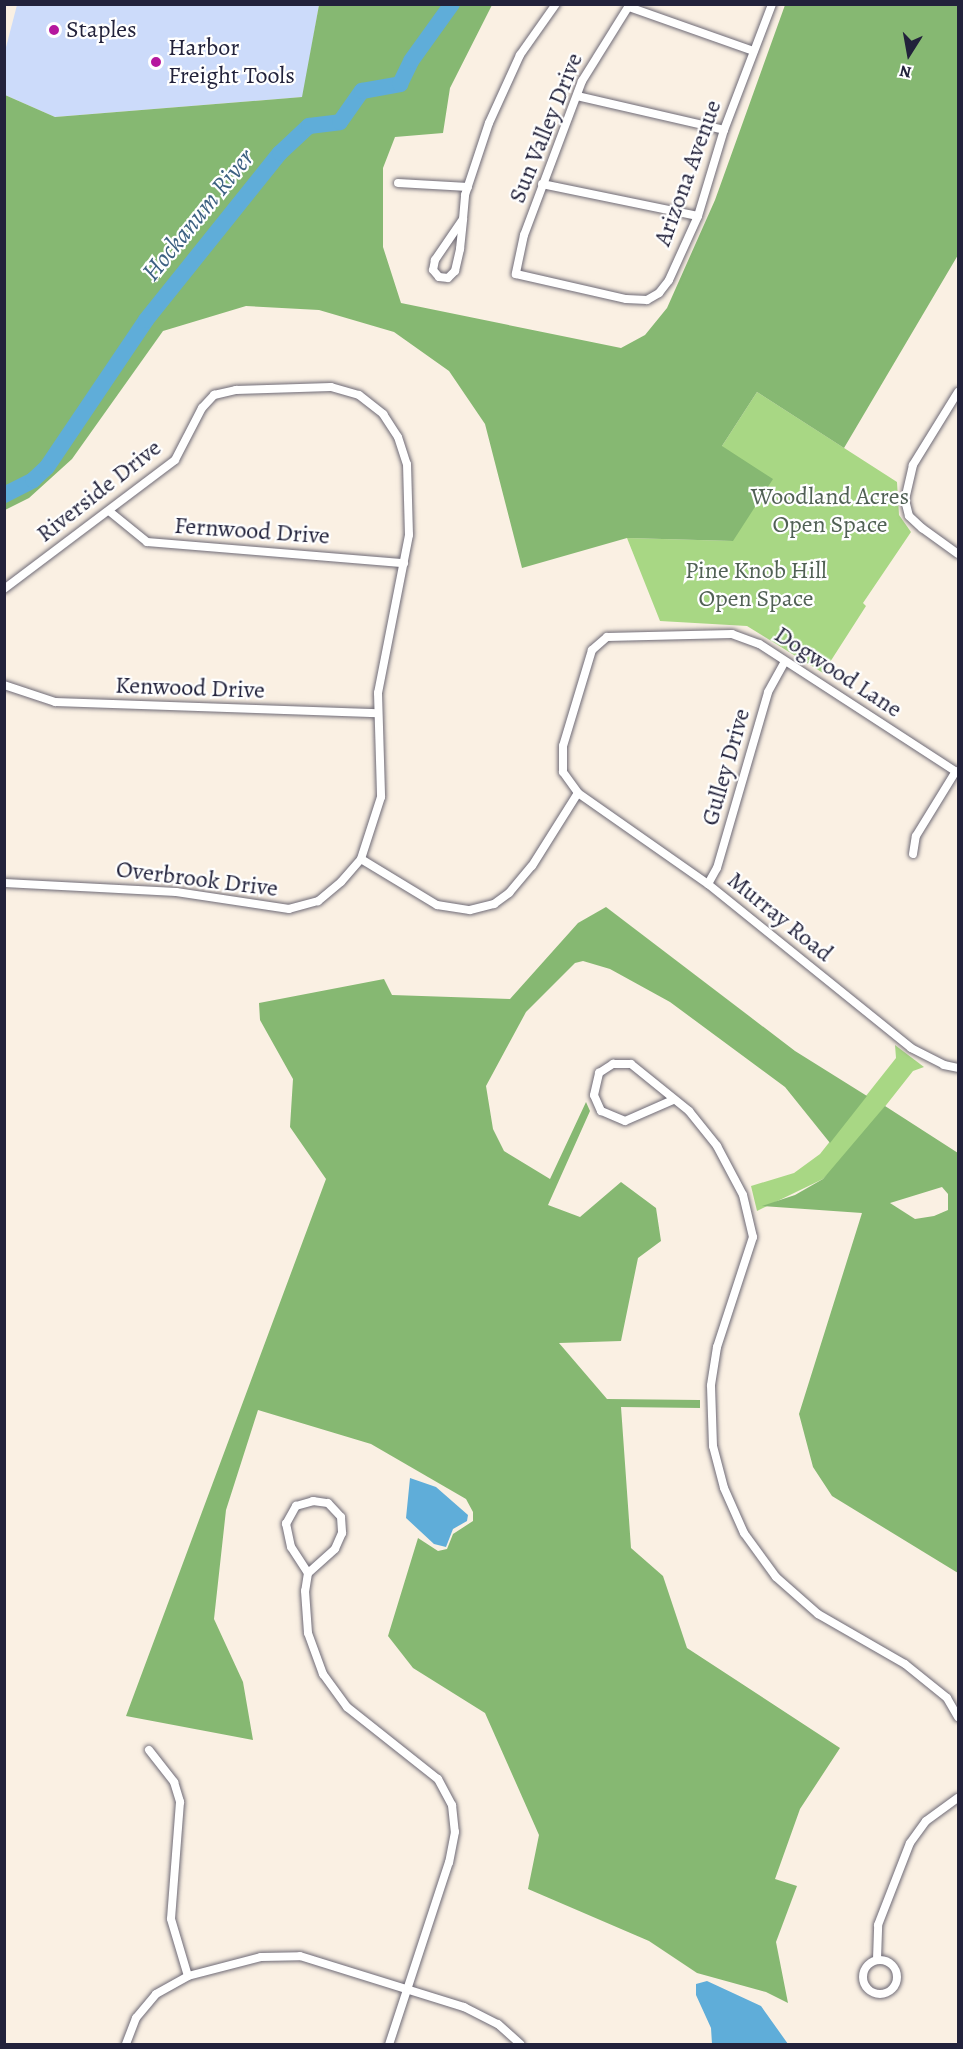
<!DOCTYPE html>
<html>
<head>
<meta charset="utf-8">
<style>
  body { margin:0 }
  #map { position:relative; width:963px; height:2049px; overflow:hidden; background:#faf0e3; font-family:Alegreya,serif }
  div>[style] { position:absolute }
  .built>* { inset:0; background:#ccdbfa }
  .green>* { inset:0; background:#a8d784 }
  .forest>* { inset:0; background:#86b872 }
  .water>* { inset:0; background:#5fadd9 }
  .river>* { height:16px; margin:-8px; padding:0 8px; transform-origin:8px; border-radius:8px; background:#5fadd9 }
  .roads { filter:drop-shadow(0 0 2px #6e6a76) drop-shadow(0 0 2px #6e6a76) }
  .minor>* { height:8px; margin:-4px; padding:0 4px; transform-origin:4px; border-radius:4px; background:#fff }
  .minor>.ring { margin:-4px; padding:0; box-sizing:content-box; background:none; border:8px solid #fff; border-radius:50% }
  .dots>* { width:16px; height:16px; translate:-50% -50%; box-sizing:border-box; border:3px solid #fff; border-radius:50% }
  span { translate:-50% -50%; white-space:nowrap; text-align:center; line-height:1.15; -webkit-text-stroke:4.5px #fff; paint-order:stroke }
  .poi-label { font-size:24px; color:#22223b }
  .left { translate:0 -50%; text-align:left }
  .street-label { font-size:24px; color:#22223b }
  .park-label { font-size:24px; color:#516155 }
  .water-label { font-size:26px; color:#3d6182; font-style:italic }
  .frame { position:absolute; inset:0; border:6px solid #22223b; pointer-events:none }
  .north { position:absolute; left:879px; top:24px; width:60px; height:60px; -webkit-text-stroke:4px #fff; paint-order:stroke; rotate:191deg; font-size:16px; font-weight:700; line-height:24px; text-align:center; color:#22223b }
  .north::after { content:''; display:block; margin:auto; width:21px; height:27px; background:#22223b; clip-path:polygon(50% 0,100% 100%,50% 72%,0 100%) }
</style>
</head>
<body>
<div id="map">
  <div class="built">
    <div style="clip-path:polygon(17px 5px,319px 5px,303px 97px,55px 117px,5px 95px,5px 51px)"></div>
  </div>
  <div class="green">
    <div style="clip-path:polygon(757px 392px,897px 482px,899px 515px,911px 532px,863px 603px,866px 606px,823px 673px,747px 626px,660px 621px,627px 538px,733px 541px,722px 446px)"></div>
    <div style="clip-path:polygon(895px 1045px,924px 1067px,913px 1071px,846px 1156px,823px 1179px,757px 1211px,751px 1186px,794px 1173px,820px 1154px,896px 1058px)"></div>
  </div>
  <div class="forest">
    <div style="clip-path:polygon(319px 5px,492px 5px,450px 88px,443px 133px,395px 137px,383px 168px,383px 247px,401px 303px,621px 348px,645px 335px,667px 308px,715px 200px,785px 5px,958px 5px,958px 255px,844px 448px,757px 392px,722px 446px,773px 479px,733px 541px,627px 538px,522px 568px,485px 424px,449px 371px,394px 332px,319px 310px,246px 306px,163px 331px,72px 459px,29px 498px,5px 510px,5px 95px,55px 117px,302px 97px)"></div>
    <div style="clip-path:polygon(606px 907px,795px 1051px,867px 1096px,830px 1143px,785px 1087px,670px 1002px,610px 969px,583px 961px,575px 963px,526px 1012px,486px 1086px,493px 1129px,504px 1151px,550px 1179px,586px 1102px,590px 1111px,548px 1205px,580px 1217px,621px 1182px,656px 1208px,661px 1241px,638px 1258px,621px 1341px,559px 1343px,607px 1399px,700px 1400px,700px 1408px,621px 1407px,631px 1548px,663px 1576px,687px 1648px,840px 1748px,800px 1809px,775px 1879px,797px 1886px,776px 1942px,788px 2003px,766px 1992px,697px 1973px,649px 1941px,528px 1889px,539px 1835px,485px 1713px,413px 1668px,388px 1636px,418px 1538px,438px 1551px,447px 1549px,453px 1534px,473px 1521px,473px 1512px,466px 1499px,371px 1444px,258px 1410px,226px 1510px,214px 1619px,243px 1682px,253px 1740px,126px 1716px,326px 1179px,290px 1127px,293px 1079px,260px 1020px,259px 1003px,384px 979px,392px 995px,510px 999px,578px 923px)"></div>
    <div style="clip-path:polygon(evenodd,885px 1106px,958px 1153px,958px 1573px,832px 1496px,813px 1467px,799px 1414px,862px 1213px,762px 1206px,795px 1195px,823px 1179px,885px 1106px,942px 1187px,948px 1194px,948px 1210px,934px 1216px,915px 1219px,890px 1203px,942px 1187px)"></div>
  </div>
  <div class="water">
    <div style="clip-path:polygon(410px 1478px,436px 1487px,468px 1515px,467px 1521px,453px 1529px,446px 1547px,434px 1544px,406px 1518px)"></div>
    <div style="clip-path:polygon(707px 1981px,761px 2006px,788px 2044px,712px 2044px,711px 2028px,696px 1995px,696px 1984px)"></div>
  </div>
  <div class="river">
    <div style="left:4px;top:495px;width:33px;rotate:-27deg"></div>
    <div style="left:33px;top:480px;width:19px;rotate:-43deg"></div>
    <div style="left:47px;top:467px;width:177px;rotate:-56deg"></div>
    <div style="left:146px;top:320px;width:214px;rotate:-51.3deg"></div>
    <div style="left:280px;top:153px;width:40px;rotate:-43deg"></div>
    <div style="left:309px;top:126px;width:31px;rotate:-7deg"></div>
    <div style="left:340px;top:122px;width:38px;rotate:-55deg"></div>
    <div style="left:362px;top:91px;width:39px;rotate:-10deg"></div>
    <div style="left:400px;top:84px;width:25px;rotate:-64deg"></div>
    <div style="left:411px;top:61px;width:70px;rotate:-54.3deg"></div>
  </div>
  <div class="roads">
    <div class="minor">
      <div style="left:630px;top:4px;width:91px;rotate:121.9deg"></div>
      <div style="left:582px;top:81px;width:165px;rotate:110.6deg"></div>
      <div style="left:524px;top:235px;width:40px;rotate:102deg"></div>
      <div style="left:516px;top:274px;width:113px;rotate:12.8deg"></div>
      <div style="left:626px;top:299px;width:21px;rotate:3deg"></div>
      <div style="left:647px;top:300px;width:14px;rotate:-30deg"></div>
      <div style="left:659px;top:293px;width:16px;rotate:-52deg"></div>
      <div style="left:669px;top:280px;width:70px;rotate:-65.6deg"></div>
      <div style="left:698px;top:216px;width:90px;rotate:-73.2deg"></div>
      <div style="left:724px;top:130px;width:135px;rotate:-69.1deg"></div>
      <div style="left:629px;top:7px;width:132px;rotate:19.5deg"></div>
      <div style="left:577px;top:96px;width:151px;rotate:13deg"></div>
      <div style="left:398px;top:183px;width:70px;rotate:3.3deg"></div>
      <div style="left:542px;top:184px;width:159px;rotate:11.6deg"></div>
      <div style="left:463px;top:219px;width:50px;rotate:124.3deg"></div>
      <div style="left:435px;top:260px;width:10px;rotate:101deg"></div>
      <div style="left:433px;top:270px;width:9px;rotate:49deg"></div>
      <div style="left:439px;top:277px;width:9px;rotate:6deg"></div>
      <div style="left:448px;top:278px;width:10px;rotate:-45deg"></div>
      <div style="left:455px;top:271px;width:23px;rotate:-77deg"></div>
      <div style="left:460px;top:249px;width:30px;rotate:-84deg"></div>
      <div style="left:463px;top:219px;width:24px;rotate:-85deg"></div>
      <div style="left:465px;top:195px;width:76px;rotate:-71.6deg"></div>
      <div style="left:489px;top:123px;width:75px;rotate:-65.5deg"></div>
      <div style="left:520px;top:55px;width:62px;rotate:-54.8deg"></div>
      <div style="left:958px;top:392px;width:86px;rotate:121.7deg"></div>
      <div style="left:913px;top:465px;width:36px;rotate:103deg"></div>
      <div style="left:905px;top:500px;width:16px;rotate:76deg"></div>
      <div style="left:909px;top:516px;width:18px;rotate:43deg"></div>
      <div style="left:922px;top:528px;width:44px;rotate:35.8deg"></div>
      <div style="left:109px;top:511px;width:49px;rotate:39.2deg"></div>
      <div style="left:147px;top:542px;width:258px;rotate:4.7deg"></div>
      <div style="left:4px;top:589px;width:214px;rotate:-37deg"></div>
      <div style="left:175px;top:460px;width:59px;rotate:-62.6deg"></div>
      <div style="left:202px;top:408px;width:18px;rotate:-47deg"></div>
      <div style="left:214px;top:395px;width:23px;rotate:-13deg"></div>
      <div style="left:236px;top:390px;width:95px;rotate:-1.8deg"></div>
      <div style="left:331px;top:387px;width:29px;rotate:16deg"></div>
      <div style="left:359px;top:395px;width:31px;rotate:38deg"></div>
      <div style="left:383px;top:414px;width:27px;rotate:57deg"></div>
      <div style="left:398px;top:437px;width:28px;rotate:72deg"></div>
      <div style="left:407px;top:464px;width:71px;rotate:88.4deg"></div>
      <div style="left:409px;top:535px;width:161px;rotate:101.1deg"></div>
      <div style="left:378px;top:693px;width:104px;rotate:88.3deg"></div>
      <div style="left:381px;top:797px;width:65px;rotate:107.9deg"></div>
      <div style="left:361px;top:859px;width:30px;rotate:131deg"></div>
      <div style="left:341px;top:882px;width:30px;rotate:140deg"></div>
      <div style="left:318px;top:901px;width:30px;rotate:165deg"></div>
      <div style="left:289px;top:909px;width:114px;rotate:-171.4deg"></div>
      <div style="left:176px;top:892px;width:172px;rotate:-177deg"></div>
      <div style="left:4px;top:685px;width:54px;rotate:18.4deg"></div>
      <div style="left:55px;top:702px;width:323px;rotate:2deg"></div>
      <div style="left:958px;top:773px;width:237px;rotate:-147deg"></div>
      <div style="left:759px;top:644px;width:29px;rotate:-160deg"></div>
      <div style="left:732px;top:634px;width:125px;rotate:178.6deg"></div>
      <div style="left:607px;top:637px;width:20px;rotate:139deg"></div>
      <div style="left:592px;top:650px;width:100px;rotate:106.8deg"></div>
      <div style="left:563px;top:746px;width:26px;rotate:90deg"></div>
      <div style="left:563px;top:772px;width:26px;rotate:54deg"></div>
      <div style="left:578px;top:793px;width:159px;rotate:35deg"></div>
      <div style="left:708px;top:884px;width:261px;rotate:38.9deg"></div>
      <div style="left:911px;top:1048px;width:37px;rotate:27deg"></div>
      <div style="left:944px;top:1065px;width:14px;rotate:12deg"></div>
      <div style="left:913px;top:854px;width:18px;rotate:-81deg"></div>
      <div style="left:916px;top:836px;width:76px;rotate:-58.4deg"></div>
      <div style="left:361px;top:859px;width:89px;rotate:31.2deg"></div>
      <div style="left:437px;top:905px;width:33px;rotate:9deg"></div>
      <div style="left:470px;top:910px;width:25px;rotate:-14deg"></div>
      <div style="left:494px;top:904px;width:19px;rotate:-36deg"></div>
      <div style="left:509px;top:893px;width:35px;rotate:-50deg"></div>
      <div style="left:532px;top:866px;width:86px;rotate:-57.8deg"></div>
      <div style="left:708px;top:884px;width:18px;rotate:-61deg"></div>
      <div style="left:717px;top:868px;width:183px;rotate:-73.8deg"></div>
      <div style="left:768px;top:692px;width:35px;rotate:-61deg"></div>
      <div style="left:673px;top:1100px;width:52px;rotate:156.4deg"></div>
      <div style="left:625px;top:1121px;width:26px;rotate:-157deg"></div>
      <div style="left:601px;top:1111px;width:17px;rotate:-114deg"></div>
      <div style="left:594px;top:1095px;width:23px;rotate:-77deg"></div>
      <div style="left:599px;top:1073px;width:17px;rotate:-33deg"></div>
      <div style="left:613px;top:1064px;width:18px"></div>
      <div style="left:631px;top:1064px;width:75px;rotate:39deg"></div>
      <div style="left:689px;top:1111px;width:45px;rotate:51.3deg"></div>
      <div style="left:717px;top:1146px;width:55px;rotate:62deg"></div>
      <div style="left:743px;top:1195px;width:43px;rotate:76.6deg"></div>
      <div style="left:753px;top:1237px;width:116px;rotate:108.1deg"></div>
      <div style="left:717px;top:1347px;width:39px;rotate:99deg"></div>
      <div style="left:711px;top:1386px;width:60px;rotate:88.1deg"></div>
      <div style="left:713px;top:1446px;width:43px;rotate:75.3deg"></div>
      <div style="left:724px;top:1488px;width:49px;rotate:66deg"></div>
      <div style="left:744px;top:1533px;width:54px;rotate:54deg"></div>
      <div style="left:776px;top:1577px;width:56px;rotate:41.4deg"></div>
      <div style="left:818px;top:1614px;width:100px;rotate:29.9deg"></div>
      <div style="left:905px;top:1664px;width:54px;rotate:39deg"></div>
      <div style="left:947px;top:1698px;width:22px;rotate:60deg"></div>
      <div style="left:308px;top:1573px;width:31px;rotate:-123deg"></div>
      <div style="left:291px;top:1547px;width:24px;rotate:-102deg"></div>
      <div style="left:286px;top:1524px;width:21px;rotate:-61deg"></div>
      <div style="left:296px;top:1506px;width:18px;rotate:-16deg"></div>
      <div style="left:313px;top:1501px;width:15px;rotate:8deg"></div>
      <div style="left:328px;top:1503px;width:19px;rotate:47deg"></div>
      <div style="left:341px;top:1517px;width:16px;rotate:86deg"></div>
      <div style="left:342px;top:1533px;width:17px;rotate:114deg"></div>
      <div style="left:335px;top:1549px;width:36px;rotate:138deg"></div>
      <div style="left:308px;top:1573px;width:18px;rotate:99deg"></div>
      <div style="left:305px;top:1591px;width:42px;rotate:85.9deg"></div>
      <div style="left:308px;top:1633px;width:44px;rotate:69.9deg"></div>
      <div style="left:323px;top:1674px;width:41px;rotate:54deg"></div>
      <div style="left:347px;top:1707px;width:116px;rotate:38.4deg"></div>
      <div style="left:438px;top:1779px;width:30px;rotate:62deg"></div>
      <div style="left:452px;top:1805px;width:27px;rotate:84deg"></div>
      <div style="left:455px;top:1832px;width:31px;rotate:101deg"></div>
      <div style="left:449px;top:1862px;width:192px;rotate:108.2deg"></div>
      <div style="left:149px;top:1750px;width:41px;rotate:52deg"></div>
      <div style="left:174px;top:1782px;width:21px;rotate:73deg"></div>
      <div style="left:180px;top:1802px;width:117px;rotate:94.4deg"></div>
      <div style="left:171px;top:1919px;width:59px;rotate:73.4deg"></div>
      <div style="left:877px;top:1959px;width:34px;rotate:-88deg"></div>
      <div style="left:878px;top:1925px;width:88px;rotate:-68.7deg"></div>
      <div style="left:910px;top:1843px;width:27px;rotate:-54deg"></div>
      <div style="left:926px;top:1821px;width:39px;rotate:-36deg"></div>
      <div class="ring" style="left:863px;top:1960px;width:26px;height:26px"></div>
      <div style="left:126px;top:2044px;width:28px;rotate:-69deg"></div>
      <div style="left:136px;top:2018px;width:31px;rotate:-50deg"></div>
      <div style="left:156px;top:1994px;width:37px;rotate:-29deg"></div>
      <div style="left:188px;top:1976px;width:75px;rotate:-14.6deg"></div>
      <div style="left:261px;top:1957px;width:39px;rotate:-1deg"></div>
      <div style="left:300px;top:1956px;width:172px;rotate:17.3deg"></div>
      <div style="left:464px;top:2007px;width:38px;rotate:27deg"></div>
      <div style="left:498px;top:2024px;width:30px;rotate:42deg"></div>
    </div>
  </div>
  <div class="dots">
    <div style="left:54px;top:30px;background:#b5179e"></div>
    <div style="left:156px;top:62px;background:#b5179e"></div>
  </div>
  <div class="poi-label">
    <span class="left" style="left:66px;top:30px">Staples</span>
    <span class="left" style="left:168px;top:62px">Harbor<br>Freight Tools</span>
  </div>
  <div class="street-label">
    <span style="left:546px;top:128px;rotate:-68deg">Sun Valley Drive</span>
    <span style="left:688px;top:173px;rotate:-70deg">Arizona Avenue</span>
    <span style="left:99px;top:491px;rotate:-38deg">Riverside Drive</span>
    <span style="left:252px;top:531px;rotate:4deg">Fernwood Drive</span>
    <span style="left:838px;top:672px;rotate:33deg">Dogwood Lane</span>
    <span style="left:190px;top:688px;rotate:2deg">Kenwood Drive</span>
    <span style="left:726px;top:767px;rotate:-74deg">Gulley Drive</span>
    <span style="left:197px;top:879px;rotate:7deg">Overbrook Drive</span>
    <span style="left:780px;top:917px;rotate:39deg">Murray Road</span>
  </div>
  <div class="park-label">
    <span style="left:830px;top:511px">Woodland Acres<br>Open Space</span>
    <span style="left:756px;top:585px">Pine Knob Hill<br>Open Space</span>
  </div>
  <div class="water-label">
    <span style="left:198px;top:215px;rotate:-51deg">Hockanum River</span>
  </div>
  <div class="frame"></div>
  <div class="north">N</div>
</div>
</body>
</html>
